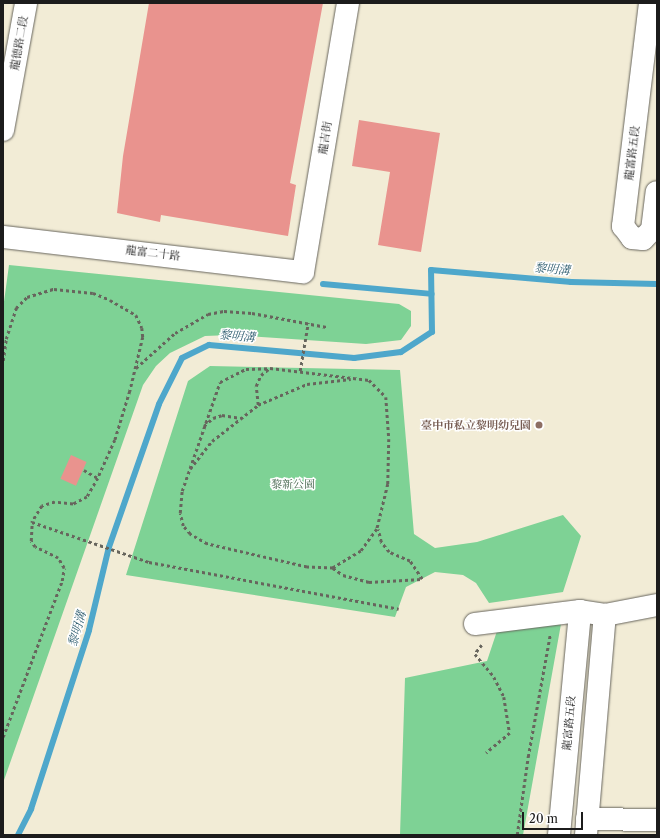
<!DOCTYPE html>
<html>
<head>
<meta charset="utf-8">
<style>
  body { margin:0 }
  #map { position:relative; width:660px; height:838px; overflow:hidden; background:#f2ecd6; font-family:"Libre Caslon Text","Noto Serif TC",serif }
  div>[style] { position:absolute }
  .green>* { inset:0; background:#7ed295 }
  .stream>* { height:6px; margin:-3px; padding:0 3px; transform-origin:3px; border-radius:3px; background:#4ea7cb }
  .building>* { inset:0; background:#e9938e; transform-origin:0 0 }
  .path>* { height:2.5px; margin-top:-1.25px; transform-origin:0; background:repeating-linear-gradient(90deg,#67655d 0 3px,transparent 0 6px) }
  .roads { filter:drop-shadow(0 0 1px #67655d) drop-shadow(0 0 1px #67655d) }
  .minor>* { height:22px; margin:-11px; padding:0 11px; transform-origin:11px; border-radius:11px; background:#fff }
  .tertiary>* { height:22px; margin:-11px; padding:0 11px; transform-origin:11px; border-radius:11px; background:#fff }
  .dots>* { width:11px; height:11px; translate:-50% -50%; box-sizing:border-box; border:2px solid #fff; border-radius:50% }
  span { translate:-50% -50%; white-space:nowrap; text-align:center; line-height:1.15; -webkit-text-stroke:3px #fff; paint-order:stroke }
  .street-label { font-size:11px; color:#1c1c1c }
  .education-label { font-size:11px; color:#785e54; font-weight:700 }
  .right { translate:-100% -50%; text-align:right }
  .park-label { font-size:11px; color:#43654c }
  .water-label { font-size:12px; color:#356274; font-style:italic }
  .frame { position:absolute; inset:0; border:4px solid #1c1c1c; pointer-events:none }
  .scale { position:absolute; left:522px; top:812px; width:61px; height:18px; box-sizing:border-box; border:2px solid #1c1c1c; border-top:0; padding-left:5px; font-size:12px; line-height:14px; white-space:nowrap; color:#1c1c1c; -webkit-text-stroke:3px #fff; paint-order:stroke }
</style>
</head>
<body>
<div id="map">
  <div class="green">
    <div style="clip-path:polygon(9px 265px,399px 304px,411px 311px,411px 326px,401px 340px,366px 344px,231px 335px,205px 336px,170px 353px,156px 366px,143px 385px,3px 783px,3px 309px)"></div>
    <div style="clip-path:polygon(210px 366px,400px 370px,414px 534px,435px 548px,477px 542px,563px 515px,581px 536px,563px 592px,489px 603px,476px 583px,463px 575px,435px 572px,406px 587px,395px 617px,126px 575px,188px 381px)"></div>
    <div style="clip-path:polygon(561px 624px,523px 835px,400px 835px,405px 678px,487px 661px,497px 631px)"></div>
  </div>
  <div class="stream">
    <div style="left:323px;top:284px;width:109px;rotate:5.2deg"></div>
    <div style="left:18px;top:835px;width:29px;rotate:-63deg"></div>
    <div style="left:31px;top:809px;width:188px;rotate:-72deg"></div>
    <div style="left:89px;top:630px;width:85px;rotate:-76.5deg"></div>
    <div style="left:109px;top:547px;width:151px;rotate:-70.7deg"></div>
    <div style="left:159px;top:404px;width:51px;rotate:-63.4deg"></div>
    <div style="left:182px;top:358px;width:30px;rotate:-26deg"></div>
    <div style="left:209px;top:345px;width:146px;rotate:5.1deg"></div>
    <div style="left:354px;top:358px;width:47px;rotate:-7.3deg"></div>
    <div style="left:401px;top:352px;width:37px;rotate:-33deg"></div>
    <div style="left:432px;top:332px;width:62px;rotate:-90.9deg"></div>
    <div style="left:431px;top:270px;width:141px;rotate:4.9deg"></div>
    <div style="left:571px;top:282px;width:86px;rotate:1.3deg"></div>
  </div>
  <div class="building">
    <div style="clip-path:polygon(149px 3px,323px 3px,290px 183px,296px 185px,288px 236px,161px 215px,160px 222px,117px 213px,123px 156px)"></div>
    <div style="clip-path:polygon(359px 120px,440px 133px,421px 252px,378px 245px,390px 172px,352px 166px)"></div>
    <div style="left:71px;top:455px;width:17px;height:26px;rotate:24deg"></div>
  </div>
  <div class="path">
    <div style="left:3px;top:361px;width:22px;rotate:-82deg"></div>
    <div style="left:6px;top:339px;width:33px;rotate:-72deg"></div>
    <div style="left:16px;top:308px;width:16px;rotate:-45deg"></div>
    <div style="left:27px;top:297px;width:28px;rotate:-17deg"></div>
    <div style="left:54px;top:289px;width:39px;rotate:6deg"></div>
    <div style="left:93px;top:293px;width:18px;rotate:22deg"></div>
    <div style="left:110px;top:300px;width:30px;rotate:30deg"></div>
    <div style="left:136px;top:315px;width:14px;rotate:65deg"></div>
    <div style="left:142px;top:328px;width:9px;rotate:84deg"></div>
    <div style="left:143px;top:337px;width:56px;rotate:103.5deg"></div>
    <div style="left:130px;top:391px;width:51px;rotate:107deg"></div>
    <div style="left:115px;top:440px;width:42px;rotate:114.1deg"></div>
    <div style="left:98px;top:478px;width:22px;rotate:120deg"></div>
    <div style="left:87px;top:497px;width:16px;rotate:153deg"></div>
    <div style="left:73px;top:504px;width:18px;rotate:-174deg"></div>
    <div style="left:55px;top:502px;width:14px;rotate:163deg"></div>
    <div style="left:42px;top:506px;width:19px;rotate:122deg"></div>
    <div style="left:136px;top:368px;width:52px;rotate:-41.9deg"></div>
    <div style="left:175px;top:333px;width:38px;rotate:-30deg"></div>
    <div style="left:208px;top:314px;width:16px;rotate:-11deg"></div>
    <div style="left:224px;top:311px;width:28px;rotate:4deg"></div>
    <div style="left:252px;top:313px;width:76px;rotate:10.6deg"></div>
    <div style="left:300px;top:371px;width:49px;rotate:-80.5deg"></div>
    <div style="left:258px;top:405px;width:19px;rotate:-96deg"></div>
    <div style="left:256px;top:386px;width:12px;rotate:-66deg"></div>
    <div style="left:261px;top:375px;width:11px;rotate:-38deg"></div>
    <div style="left:270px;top:368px;width:100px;rotate:6.9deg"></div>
    <div style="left:369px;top:380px;width:24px;rotate:45deg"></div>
    <div style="left:386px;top:397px;width:42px;rotate:85.9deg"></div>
    <div style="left:389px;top:439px;width:45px;rotate:91.3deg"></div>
    <div style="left:388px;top:484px;width:46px;rotate:103.7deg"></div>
    <div style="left:377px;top:529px;width:27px;rotate:126deg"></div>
    <div style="left:361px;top:551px;width:33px;rotate:149deg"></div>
    <div style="left:333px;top:568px;width:26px;rotate:-178deg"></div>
    <div style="left:307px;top:567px;width:103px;rotate:-167deg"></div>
    <div style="left:207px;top:544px;width:20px;rotate:-150deg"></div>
    <div style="left:190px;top:534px;width:11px;rotate:-131deg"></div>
    <div style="left:183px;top:526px;width:13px;rotate:-103deg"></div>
    <div style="left:180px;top:513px;width:22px;rotate:-85deg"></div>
    <div style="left:182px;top:491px;width:115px;rotate:-70.8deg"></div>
    <div style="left:220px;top:382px;width:29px;rotate:-27deg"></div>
    <div style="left:246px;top:369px;width:24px;rotate:-2deg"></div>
    <div style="left:204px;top:426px;width:12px;rotate:-42deg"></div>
    <div style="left:213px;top:418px;width:9px;rotate:-18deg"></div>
    <div style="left:222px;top:415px;width:19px;rotate:9deg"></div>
    <div style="left:190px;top:469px;width:36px;rotate:-52deg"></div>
    <div style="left:212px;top:441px;width:58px;rotate:-38deg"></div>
    <div style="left:258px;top:405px;width:53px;rotate:-23.2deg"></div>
    <div style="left:307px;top:384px;width:44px;rotate:-6.5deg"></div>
    <div style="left:84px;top:470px;width:16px;rotate:30deg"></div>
    <div style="left:333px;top:568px;width:12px;rotate:35deg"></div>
    <div style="left:343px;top:575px;width:27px;rotate:15deg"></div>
    <div style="left:369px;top:582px;width:53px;rotate:-3.2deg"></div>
    <div style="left:422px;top:579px;width:22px;rotate:-124deg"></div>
    <div style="left:410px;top:561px;width:23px;rotate:-157deg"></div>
    <div style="left:389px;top:552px;width:13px;rotate:-129deg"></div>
    <div style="left:381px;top:542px;width:13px;rotate:-103deg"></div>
    <div style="left:482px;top:645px;width:11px;rotate:128deg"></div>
    <div style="left:475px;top:654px;width:30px;rotate:50deg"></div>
    <div style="left:494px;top:677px;width:22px;rotate:63deg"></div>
    <div style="left:504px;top:697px;width:36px;rotate:81deg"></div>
    <div style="left:510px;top:733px;width:31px;rotate:140deg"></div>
    <div style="left:3px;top:737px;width:167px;rotate:-69.3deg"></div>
    <div style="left:62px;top:581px;width:13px;rotate:-81deg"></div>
    <div style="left:64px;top:568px;width:12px;rotate:-121deg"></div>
    <div style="left:58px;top:558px;width:25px;rotate:-154deg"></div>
    <div style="left:35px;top:547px;width:7px;rotate:-124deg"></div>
    <div style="left:31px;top:541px;width:19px;rotate:-87deg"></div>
    <div style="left:32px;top:522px;width:124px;rotate:18.9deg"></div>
    <div style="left:149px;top:562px;width:254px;rotate:10.6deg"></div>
    <div style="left:517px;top:835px;width:79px;rotate:-82deg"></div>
    <div style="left:528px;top:757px;width:124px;rotate:-79.8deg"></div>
  </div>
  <div class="roads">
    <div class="minor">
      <div style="left:3px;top:130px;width:129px;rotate:-79.7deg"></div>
      <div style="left:3px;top:237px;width:302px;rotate:6.7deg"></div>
      <div style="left:303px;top:272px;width:273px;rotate:-80.5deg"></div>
      <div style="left:475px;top:624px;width:106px;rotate:-7.1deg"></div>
      <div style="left:580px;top:611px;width:25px;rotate:9deg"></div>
      <div style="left:605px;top:615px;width:53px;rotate:-10.9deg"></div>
      <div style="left:587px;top:819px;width:70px;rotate:0.8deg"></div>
    </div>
    <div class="tertiary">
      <div style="left:650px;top:3px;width:225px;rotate:96.9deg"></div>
      <div style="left:623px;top:226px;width:15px;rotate:53deg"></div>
      <div style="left:632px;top:238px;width:11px;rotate:5deg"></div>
      <div style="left:643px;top:239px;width:13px;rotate:-45deg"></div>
      <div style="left:652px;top:230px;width:38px;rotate:-83deg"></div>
      <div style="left:559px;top:835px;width:225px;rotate:-84.6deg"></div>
      <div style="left:586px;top:835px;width:221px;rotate:-85.1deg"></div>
    </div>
  </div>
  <div class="dots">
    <div style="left:539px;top:425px;background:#8d6e63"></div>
  </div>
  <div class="street-label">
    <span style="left:19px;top:43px;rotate:-80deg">龍德路二段</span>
    <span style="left:325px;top:138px;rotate:-81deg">龍吉街</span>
    <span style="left:632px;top:153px;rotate:-83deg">龍富路五段</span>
    <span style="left:153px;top:253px;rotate:7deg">龍富二十路</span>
    <span style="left:569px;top:723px;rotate:-85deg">龍富路五段</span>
  </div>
  <div class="education-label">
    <span class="right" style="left:531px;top:425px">臺中市私立黎明幼兒園</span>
  </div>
  <div class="park-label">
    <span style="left:293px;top:484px">黎新公園</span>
  </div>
  <div class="water-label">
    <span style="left:552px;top:269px;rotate:5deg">黎明溝</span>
    <span style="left:237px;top:336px;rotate:5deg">黎明溝</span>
    <span style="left:77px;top:629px;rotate:-74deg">黎明溝</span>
  </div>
  <div class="frame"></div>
  <div class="scale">20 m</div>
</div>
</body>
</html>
